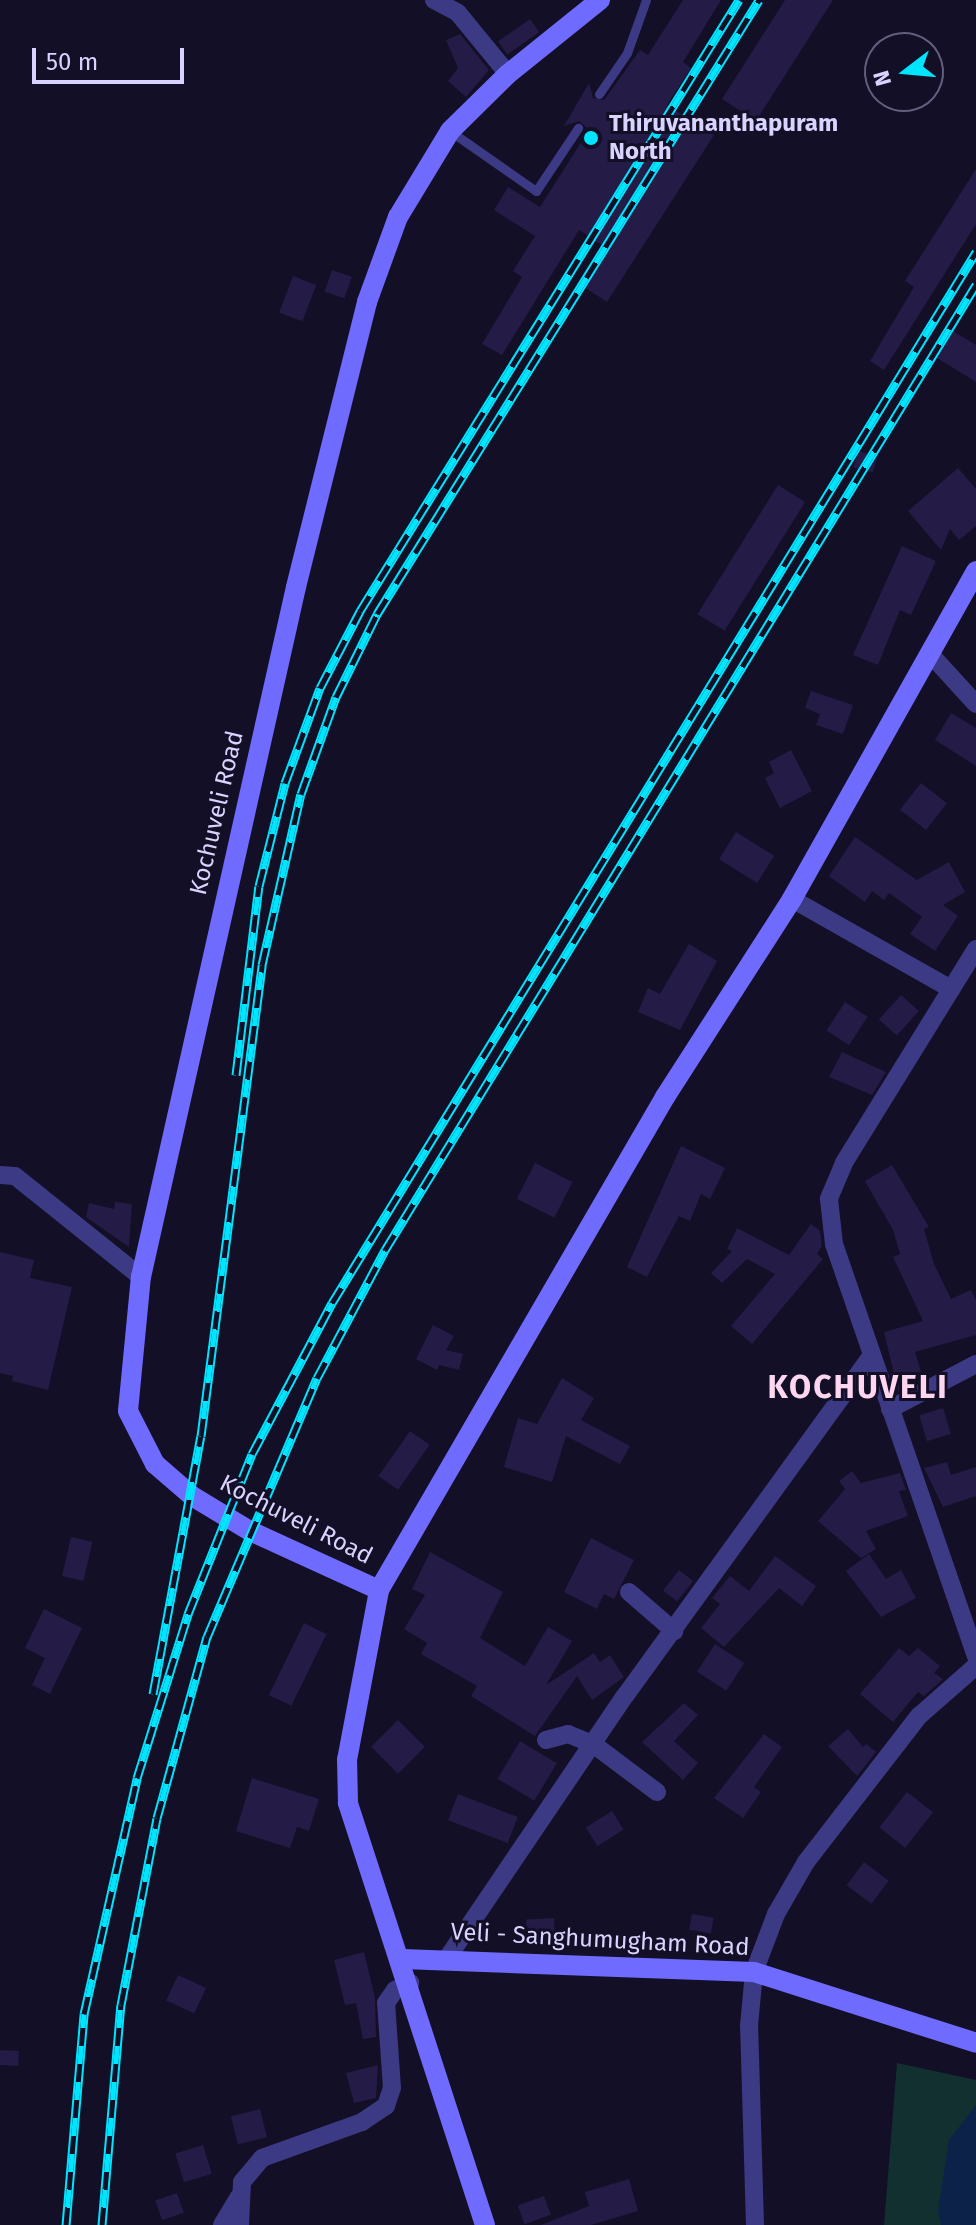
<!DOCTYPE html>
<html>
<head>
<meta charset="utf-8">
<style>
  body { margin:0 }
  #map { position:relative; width:976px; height:2225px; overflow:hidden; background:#130f26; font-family:"Fira Sans",sans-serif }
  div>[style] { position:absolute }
  .green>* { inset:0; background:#12302f }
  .water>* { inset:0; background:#0c2248 }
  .building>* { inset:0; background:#241b47; transform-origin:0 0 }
  .lane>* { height:9px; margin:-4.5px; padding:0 4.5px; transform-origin:4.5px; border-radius:4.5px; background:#3d3a85 }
  .street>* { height:18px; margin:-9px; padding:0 9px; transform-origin:9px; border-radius:9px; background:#3d3a85 }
  .secondary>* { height:20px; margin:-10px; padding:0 10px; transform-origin:10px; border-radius:10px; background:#6f6bff }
  .rail>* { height:9px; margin-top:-4.5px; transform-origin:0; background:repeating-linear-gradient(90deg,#130f26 0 18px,#00e5ff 0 36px); box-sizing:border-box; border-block:2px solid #00e5ff }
  .dots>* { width:22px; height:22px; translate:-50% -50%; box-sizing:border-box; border:4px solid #130f26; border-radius:50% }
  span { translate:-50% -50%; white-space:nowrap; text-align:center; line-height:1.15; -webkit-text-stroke:6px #130f26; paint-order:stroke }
  .poi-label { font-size:24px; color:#d9d4ff; font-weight:700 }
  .left { translate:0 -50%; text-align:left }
  .street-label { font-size:24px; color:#d9d4ff }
  .district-label { font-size:32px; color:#ffd6f0; font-weight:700; letter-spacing:2px }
  .north { position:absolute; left:864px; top:32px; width:80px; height:80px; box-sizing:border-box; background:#130f26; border:2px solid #625e7d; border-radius:50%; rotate:254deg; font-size:22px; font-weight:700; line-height:32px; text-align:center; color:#d9d4ff }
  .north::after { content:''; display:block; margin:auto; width:28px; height:36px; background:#00e5ff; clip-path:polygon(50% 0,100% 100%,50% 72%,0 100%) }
  .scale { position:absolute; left:32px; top:48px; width:152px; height:36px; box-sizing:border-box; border:4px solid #d9d4ff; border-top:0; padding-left:10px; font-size:24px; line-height:28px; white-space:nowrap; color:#d9d4ff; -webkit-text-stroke:6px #130f26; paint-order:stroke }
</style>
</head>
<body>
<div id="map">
  <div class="green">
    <div style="clip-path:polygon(897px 2063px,976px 2080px,976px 2225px,884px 2225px)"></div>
  </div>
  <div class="water">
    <div style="clip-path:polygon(976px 2105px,976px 2225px,941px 2225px,938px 2210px,949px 2140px)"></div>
  </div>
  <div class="building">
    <div style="clip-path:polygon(683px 0,721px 0,683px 62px,691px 68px,667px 105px,714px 135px,607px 302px,581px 285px,605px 247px,579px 230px,502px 355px,482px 344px,522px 277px,513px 271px,535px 236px,494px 210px,508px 187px,540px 207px,589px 130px,579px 121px,564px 126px,589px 83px,593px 98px,604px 100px,640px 50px,648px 55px)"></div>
    <div style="clip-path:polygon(785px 0,833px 0,756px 121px,722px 99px)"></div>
    <div style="left:530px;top:19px;width:16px;height:39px;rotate:55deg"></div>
    <div style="clip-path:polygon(460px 34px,489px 70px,466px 97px,448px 81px,458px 68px,446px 40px)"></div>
    <div style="clip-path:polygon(976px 169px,976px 224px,884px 370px,870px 361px,914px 287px,905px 281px)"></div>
    <div style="left:332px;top:270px;width:21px;height:23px;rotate:19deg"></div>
    <div style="left:293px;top:276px;width:25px;height:39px;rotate:21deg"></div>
    <div style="clip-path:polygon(953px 331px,976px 345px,976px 382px,937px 358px)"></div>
    <div style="left:858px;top:451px;width:20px;height:17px;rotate:15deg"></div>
    <div style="clip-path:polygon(958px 468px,976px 489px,976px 526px,959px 540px,950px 529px,941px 550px,908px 511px)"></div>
    <div style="left:778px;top:485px;width:32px;height:152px;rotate:32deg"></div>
    <div style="clip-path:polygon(902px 546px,936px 561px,911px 615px,900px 610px,878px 665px,853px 655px)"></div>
    <div style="clip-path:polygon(811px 691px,853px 705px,843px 734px,816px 725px,820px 714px,805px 708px)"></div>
    <div style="clip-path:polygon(951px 713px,976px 728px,976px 766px,935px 740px)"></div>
    <div style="clip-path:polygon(791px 750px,812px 791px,780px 808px,765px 778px,774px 773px,769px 762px)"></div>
    <div style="left:921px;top:783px;width:33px;height:34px;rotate:38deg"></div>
    <div style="left:736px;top:832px;width:45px;height:32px;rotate:32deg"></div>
    <div style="clip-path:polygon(855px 837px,917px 880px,949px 862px,965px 892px,943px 905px,958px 916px,935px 951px,910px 934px,922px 917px,889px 893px,884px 900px,872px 891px,865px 902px,829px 876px)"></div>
    <div style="clip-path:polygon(689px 944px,717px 961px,680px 1030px,638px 1012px,648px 988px,660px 994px)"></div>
    <div style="left:901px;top:995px;width:24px;height:33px;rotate:42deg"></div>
    <div style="left:845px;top:1002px;width:27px;height:34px;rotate:33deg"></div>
    <div style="clip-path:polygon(842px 1052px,886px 1072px,872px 1095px,829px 1077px)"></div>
    <div style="clip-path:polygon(681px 1146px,725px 1168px,710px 1199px,701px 1194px,690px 1221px,679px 1216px,647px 1277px,627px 1267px)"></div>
    <div style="left:535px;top:1163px;width:42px;height:40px;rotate:27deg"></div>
    <div style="clip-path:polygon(892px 1165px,929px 1227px,924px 1229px,934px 1264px,951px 1299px,971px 1290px,976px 1300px,976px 1335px,915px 1352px,923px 1378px,898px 1391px,884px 1332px,923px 1321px,893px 1257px,900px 1254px,893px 1230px,865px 1181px)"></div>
    <div style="clip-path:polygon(115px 1202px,132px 1204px,129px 1247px,86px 1217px,89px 1203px,114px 1209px)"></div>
    <div style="clip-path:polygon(811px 1224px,820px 1231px,822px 1246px,817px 1254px,823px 1259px,752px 1344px,731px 1326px,775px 1274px,747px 1259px,722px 1283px,711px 1273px,732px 1251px,727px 1249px,737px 1228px,789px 1255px)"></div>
    <div style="clip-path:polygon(0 1252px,34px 1260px,30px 1278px,72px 1287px,48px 1390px,12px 1381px,13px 1376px,0 1373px)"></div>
    <div style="clip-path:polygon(433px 1325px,454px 1336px,446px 1350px,463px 1354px,459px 1370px,439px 1365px,437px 1370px,416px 1359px)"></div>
    <div style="clip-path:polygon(562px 1378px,594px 1398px,581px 1420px,630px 1446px,620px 1464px,566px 1436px,552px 1482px,504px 1467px,518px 1418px,537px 1424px)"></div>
    <div style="left:943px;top:1408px;width:27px;height:25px;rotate:73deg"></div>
    <div style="left:410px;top:1431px;width:24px;height:55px;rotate:35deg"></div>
    <div style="clip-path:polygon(947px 1462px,951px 1475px,976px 1467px,976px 1496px,943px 1507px,924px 1468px)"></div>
    <div style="clip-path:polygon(852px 1471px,861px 1483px,900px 1473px,906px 1490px,899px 1491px,908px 1516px,866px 1531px,876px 1549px,861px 1558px,818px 1521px,845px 1489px,839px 1481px)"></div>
    <div style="left:71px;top:1537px;width:22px;height:40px;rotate:13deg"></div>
    <div style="clip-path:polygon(591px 1538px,634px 1560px,614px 1599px,604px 1594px,597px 1609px,564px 1592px)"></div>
    <div style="clip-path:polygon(430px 1552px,503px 1592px,480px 1638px,525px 1666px,548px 1627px,572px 1641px,546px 1685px,594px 1653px,600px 1662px,610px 1655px,624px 1677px,592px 1700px,577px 1676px,535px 1736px,471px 1696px,477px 1686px,421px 1654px,427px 1643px,404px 1629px,425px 1595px,412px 1589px)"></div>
    <div style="clip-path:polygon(869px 1554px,886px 1579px,901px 1570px,916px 1598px,881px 1617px,846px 1571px)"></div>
    <div style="clip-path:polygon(775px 1556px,816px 1586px,802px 1606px,779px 1588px,724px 1647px,701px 1628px,720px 1604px,712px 1598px,730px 1576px,749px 1591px)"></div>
    <div style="left:679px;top:1570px;width:18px;height:26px;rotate:38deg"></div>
    <div style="clip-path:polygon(44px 1609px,82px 1628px,50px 1694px,32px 1685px,45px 1658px,25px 1648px)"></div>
    <div style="left:304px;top:1623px;width:25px;height:80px;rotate:26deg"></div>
    <div style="left:715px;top:1644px;width:35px;height:33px;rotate:33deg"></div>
    <div style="clip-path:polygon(899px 1648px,909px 1656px,918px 1648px,940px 1666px,934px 1673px,943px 1679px,924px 1696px,918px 1692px,893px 1722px,860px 1694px)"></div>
    <div style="clip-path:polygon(684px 1703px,698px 1715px,674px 1741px,698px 1763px,683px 1780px,642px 1742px)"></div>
    <div style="left:398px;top:1720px;width:38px;height:38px;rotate:45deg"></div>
    <div style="clip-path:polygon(848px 1729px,863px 1747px,866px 1744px,876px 1752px,857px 1776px,828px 1746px)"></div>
    <div style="clip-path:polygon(764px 1734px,782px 1747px,754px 1787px,761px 1792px,743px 1818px,714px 1798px)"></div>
    <div style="left:520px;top:1741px;width:43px;height:44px;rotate:31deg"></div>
    <div style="clip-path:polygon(252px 1778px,319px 1799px,309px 1831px,297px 1827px,290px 1848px,236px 1831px)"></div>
    <div style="left:907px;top:1792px;width:33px;height:45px;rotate:38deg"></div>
    <div style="left:458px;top:1794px;width:64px;height:28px;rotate:21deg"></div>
    <div style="left:612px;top:1811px;width:22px;height:31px;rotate:58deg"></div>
    <div style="left:864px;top:1862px;width:31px;height:29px;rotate:37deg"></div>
    <div style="left:692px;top:1914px;width:22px;height:16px;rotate:10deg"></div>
    <div style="left:554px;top:1918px;width:18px;height:28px;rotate:87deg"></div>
    <div style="clip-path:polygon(364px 1952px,375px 1998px,376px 2037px,363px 2039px,356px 2003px,345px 2005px,334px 1960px)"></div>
    <div style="left:178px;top:1975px;width:31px;height:28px;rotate:25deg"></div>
    <div style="left:0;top:2050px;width:19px;height:15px;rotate:3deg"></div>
    <div style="clip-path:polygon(378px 2065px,376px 2098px,354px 2103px,346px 2073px)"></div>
    <div style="left:260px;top:2109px;width:29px;height:30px;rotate:76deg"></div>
    <div style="left:203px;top:2145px;width:30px;height:29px;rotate:73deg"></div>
    <div style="clip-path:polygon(629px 2179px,638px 2211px,591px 2225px,541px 2225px,589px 2206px,585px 2192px)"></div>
    <div style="left:177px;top:2193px;width:21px;height:23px;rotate:71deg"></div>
    <div style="left:544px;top:2196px;width:20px;height:28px;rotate:70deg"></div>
  </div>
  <div class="lane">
    <div style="left:599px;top:94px;width:50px;rotate:-55.7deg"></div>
    <div style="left:627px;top:53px;width:56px;rotate:-70.3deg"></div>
    <div style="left:450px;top:131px;width:105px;rotate:34.9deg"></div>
    <div style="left:536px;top:191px;width:76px;rotate:-56.3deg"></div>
  </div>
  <div class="street">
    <div style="left:434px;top:0;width:27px;rotate:28deg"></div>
    <div style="left:458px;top:13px;width:79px;rotate:50.7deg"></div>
    <div style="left:932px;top:656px;width:65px;rotate:47.5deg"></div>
    <div style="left:792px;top:899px;width:183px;rotate:29.5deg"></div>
    <div style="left:976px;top:949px;width:251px;rotate:121.7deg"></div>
    <div style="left:844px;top:1163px;width:39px;rotate:113deg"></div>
    <div style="left:829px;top:1199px;width:45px;rotate:83.7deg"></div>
    <div style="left:834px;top:1244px;width:437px;rotate:71deg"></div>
    <div style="left:0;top:1175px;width:15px;rotate:4deg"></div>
    <div style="left:15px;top:1176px;width:161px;rotate:38.7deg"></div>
    <div style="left:890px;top:1409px;width:97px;rotate:-27.6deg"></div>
    <div style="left:629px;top:1592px;width:60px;rotate:40.9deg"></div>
    <div style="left:546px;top:1740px;width:23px;rotate:-15deg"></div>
    <div style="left:568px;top:1734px;width:27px;rotate:22deg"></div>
    <div style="left:593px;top:1744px;width:80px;rotate:36.9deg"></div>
    <div style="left:448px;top:1957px;width:315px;rotate:-55.9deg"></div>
    <div style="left:625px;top:1696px;width:421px;rotate:-54.1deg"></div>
    <div style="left:222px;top:2225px;width:33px;rotate:-59deg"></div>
    <div style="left:240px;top:2225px;width:43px;rotate:-87.3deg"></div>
    <div style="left:242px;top:2182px;width:31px;rotate:-50deg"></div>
    <div style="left:262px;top:2158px;width:106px;rotate:-19.8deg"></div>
    <div style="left:362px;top:2122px;width:29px;rotate:-34deg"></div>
    <div style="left:386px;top:2106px;width:19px;rotate:-72deg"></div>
    <div style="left:392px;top:2088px;width:85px;rotate:-94deg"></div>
    <div style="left:386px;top:2003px;width:16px;rotate:-55deg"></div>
    <div style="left:395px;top:1990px;width:17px;rotate:-25deg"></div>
    <div style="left:755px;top:2225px;width:199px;rotate:-91.7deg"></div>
    <div style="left:749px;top:2026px;width:54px;rotate:-84.7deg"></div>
    <div style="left:754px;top:1972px;width:62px;rotate:-69.2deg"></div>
    <div style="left:776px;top:1914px;width:60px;rotate:-60deg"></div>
    <div style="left:806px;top:1862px;width:185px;rotate:-52.3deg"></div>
    <div style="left:919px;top:1716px;width:76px;rotate:-41.3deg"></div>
  </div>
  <div class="secondary">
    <div style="left:379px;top:1590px;width:142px;rotate:-155.4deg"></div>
    <div style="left:250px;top:1531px;width:68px;rotate:-148.9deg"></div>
    <div style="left:192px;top:1496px;width:49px;rotate:-139.1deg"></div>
    <div style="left:155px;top:1464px;width:59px;rotate:-117deg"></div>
    <div style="left:128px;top:1411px;width:135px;rotate:-84.5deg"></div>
    <div style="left:141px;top:1277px;width:707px;rotate:-77.34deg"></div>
    <div style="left:296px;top:587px;width:294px;rotate:-76deg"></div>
    <div style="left:367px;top:302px;width:90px;rotate:-70deg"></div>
    <div style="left:398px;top:217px;width:100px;rotate:-58.8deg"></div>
    <div style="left:450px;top:131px;width:81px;rotate:-44.5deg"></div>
    <div style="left:508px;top:74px;width:118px;rotate:-38.8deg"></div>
    <div style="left:402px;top:1959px;width:352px;rotate:2.1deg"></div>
    <div style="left:754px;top:1972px;width:233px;rotate:17.7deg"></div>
    <div style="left:485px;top:2225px;width:444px;rotate:-108deg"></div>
    <div style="left:348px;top:1803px;width:43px;rotate:-91.3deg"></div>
    <div style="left:347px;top:1760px;width:173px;rotate:-79.3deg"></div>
    <div style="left:379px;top:1590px;width:570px;rotate:-59.88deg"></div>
    <div style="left:665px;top:1097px;width:235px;rotate:-57.3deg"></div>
    <div style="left:792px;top:899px;width:376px;rotate:-60.7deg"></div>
  </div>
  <div class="rail">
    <div style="left:236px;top:1075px;width:190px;rotate:-83.1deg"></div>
    <div style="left:259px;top:886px;width:106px;rotate:-75.8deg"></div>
    <div style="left:285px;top:783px;width:101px;rotate:-69.8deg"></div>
    <div style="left:320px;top:688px;width:87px;rotate:-62.5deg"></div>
    <div style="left:360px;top:611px;width:719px;rotate:-58.19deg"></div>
    <div style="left:153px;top:1694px;width:262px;rotate:-79.5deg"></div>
    <div style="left:201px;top:1436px;width:475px;rotate:-82.6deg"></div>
    <div style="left:262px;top:965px;width:175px;rotate:-77.2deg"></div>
    <div style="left:301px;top:794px;width:103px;rotate:-70.2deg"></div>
    <div style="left:336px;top:697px;width:93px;rotate:-63.7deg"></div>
    <div style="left:377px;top:614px;width:723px;rotate:-58.11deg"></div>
    <div style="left:66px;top:2225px;width:212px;rotate:-85.1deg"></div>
    <div style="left:84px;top:2014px;width:242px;rotate:-77.3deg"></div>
    <div style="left:137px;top:1778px;width:172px;rotate:-72.7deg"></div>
    <div style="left:188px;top:1614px;width:172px;rotate:-68.2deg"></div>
    <div style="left:252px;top:1454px;width:171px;rotate:-62.1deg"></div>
    <div style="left:332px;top:1303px;width:1233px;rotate:-58.5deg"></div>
    <div style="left:102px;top:2225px;width:221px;rotate:-85.1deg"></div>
    <div style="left:121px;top:2005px;width:190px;rotate:-79.1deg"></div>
    <div style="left:157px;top:1818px;width:188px;rotate:-74.6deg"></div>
    <div style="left:207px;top:1637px;width:281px;rotate:-67deg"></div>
    <div style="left:317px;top:1378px;width:145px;rotate:-62deg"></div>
    <div style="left:385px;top:1250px;width:1132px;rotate:-58.52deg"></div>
  </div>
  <div class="dots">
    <div style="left:591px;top:138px;background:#00e5ff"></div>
  </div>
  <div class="poi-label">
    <span class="left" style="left:609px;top:138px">Thiruvananthapuram<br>North</span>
  </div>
  <div class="street-label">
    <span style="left:217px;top:813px;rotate:-77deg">Kochuveli Road</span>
    <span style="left:296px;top:1520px;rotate:27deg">Kochuveli Road</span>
    <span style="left:600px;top:1940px;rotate:3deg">Veli - Sanghumugham Road</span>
  </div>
  <div class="district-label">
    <span style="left:858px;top:1387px">KOCHUVELI</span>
  </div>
  <div class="north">N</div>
  <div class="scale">50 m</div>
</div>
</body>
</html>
